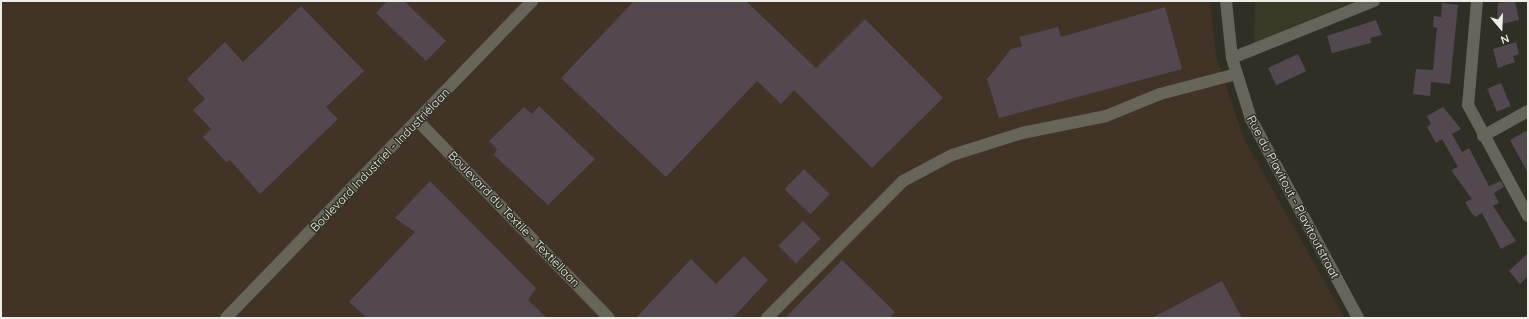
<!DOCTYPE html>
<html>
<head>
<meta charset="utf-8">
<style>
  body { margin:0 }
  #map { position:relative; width:1529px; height:319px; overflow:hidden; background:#302f25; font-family:Quicksand,sans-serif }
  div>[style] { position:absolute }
  .built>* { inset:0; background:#3a3827 }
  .industrial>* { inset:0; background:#413326 }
  .building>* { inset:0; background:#53484f; transform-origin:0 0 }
  .street>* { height:12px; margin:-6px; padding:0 6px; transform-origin:6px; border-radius:6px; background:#67655a }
  .secondary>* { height:12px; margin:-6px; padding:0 6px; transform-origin:6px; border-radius:6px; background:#67655a }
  span { translate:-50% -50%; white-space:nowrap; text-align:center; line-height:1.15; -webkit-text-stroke:3px #302f25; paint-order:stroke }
  .street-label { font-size:12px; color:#eeede7 }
  .frame { position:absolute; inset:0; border:2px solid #eeede7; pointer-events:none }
  .north { position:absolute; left:1481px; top:8px; width:40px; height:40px; -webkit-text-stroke:3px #302f25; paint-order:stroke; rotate:161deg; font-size:11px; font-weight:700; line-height:16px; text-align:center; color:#eeede7 }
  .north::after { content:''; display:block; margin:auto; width:14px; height:18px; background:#eeede7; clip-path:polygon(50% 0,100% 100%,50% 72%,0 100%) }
</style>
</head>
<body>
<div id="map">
  <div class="built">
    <div style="clip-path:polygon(1255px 1px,1354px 1px,1254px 43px)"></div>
  </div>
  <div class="industrial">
    <div style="clip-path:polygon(1px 1px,1210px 1px,1216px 56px,1244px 139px,1345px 318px,1px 318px)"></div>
  </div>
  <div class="building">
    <div style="clip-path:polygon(387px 1px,404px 1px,446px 41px,426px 61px,376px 13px)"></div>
    <div style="clip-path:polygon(634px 1px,746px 1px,816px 68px,865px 19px,943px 98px,872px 168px,794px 90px,781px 104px,757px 81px,666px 177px,561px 78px)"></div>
    <div style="clip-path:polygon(1515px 1px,1519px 20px,1497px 25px,1498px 3px)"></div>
    <div style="clip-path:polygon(1442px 3px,1458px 5px,1450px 84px,1431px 82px,1430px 96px,1413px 94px,1416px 69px,1433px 70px,1437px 28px,1433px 27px,1434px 16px,1441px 17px)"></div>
    <div style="clip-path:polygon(301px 6px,364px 71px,326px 107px,338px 119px,260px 194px,230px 160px,226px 162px,203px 137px,211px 129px,193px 110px,205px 99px,187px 79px,225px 42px,243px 62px)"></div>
    <div style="clip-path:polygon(1165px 7px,1182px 69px,999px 118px,987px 79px,1011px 49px,1022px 46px,1019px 37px,1058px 27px,1061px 37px)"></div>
    <div style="clip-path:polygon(1376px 20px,1382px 35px,1370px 38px,1371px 43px,1332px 53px,1327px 36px)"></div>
    <div style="clip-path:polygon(1516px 42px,1519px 54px,1513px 56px,1515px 62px,1498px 68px,1493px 49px)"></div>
    <div style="left:1298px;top:54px;width:19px;height:33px;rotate:65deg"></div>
    <div style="left:1501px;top:83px;width:25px;height:15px;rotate:67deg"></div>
    <div style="clip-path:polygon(539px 106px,595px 159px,548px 205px,494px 155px,497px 149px,489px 141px,524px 107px,532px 114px)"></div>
    <div style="clip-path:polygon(1443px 107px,1461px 129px,1452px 134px,1462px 152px,1469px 148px,1489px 186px,1501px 181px,1504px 187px,1494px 193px,1499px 203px,1493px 206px,1516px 241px,1501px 249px,1482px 213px,1475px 217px,1471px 212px,1465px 202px,1472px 199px,1451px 170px,1458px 167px,1442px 139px,1436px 143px,1427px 127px,1431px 124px,1427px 116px)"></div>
    <div style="clip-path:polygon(1528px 130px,1528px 173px,1510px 140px)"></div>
    <div style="left:804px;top:169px;width:36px;height:28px;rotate:44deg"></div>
    <div style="clip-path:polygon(430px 181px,536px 288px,528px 300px,547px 318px,367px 318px,349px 302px,415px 232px,395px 218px)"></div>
    <div style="left:803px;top:221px;width:25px;height:35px;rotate:45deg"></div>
    <div style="clip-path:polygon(1528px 253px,1528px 276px,1520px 284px,1509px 271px)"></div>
    <div style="clip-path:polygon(744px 256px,768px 280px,733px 318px,636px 318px,691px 259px,716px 284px)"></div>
    <div style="clip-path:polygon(842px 260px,895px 312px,890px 318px,785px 318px)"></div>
    <div style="clip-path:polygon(1222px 281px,1242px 318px,1152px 318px)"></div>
  </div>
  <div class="street">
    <div style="left:1226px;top:1px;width:57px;rotate:84deg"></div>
    <div style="left:1232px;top:58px;width:64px;rotate:72.7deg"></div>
    <div style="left:1251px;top:119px;width:226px;rotate:61.7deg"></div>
    <div style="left:1477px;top:1px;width:104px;rotate:94.9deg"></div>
    <div style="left:1468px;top:105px;width:126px;rotate:61.6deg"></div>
    <div style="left:1232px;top:58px;width:153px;rotate:-21.9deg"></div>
    <div style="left:418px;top:121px;width:274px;rotate:45.9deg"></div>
    <div style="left:1483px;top:136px;width:51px;rotate:-29.1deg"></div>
    <div style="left:767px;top:318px;width:193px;rotate:-45.2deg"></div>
    <div style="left:903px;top:181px;width:55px;rotate:-28deg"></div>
    <div style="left:952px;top:155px;width:73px;rotate:-17.4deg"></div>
    <div style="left:1022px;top:133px;width:86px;rotate:-11.4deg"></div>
    <div style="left:1106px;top:116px;width:58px;rotate:-22.2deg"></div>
    <div style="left:1160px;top:94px;width:79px;rotate:-14.7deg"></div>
  </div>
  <div class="secondary">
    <div style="left:226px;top:318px;width:441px;rotate:-46deg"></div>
  </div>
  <div class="street-label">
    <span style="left:380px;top:160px;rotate:-46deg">Boulevard Industriel - Industriélaan</span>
    <span style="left:1293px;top:197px;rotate:62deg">Rue du Plavitout - Plavitoutstraat</span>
    <span style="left:514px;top:219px;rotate:46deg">Boulevard du Textile - Textiellaan</span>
  </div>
  <div class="frame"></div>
  <div class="north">N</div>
</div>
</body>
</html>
